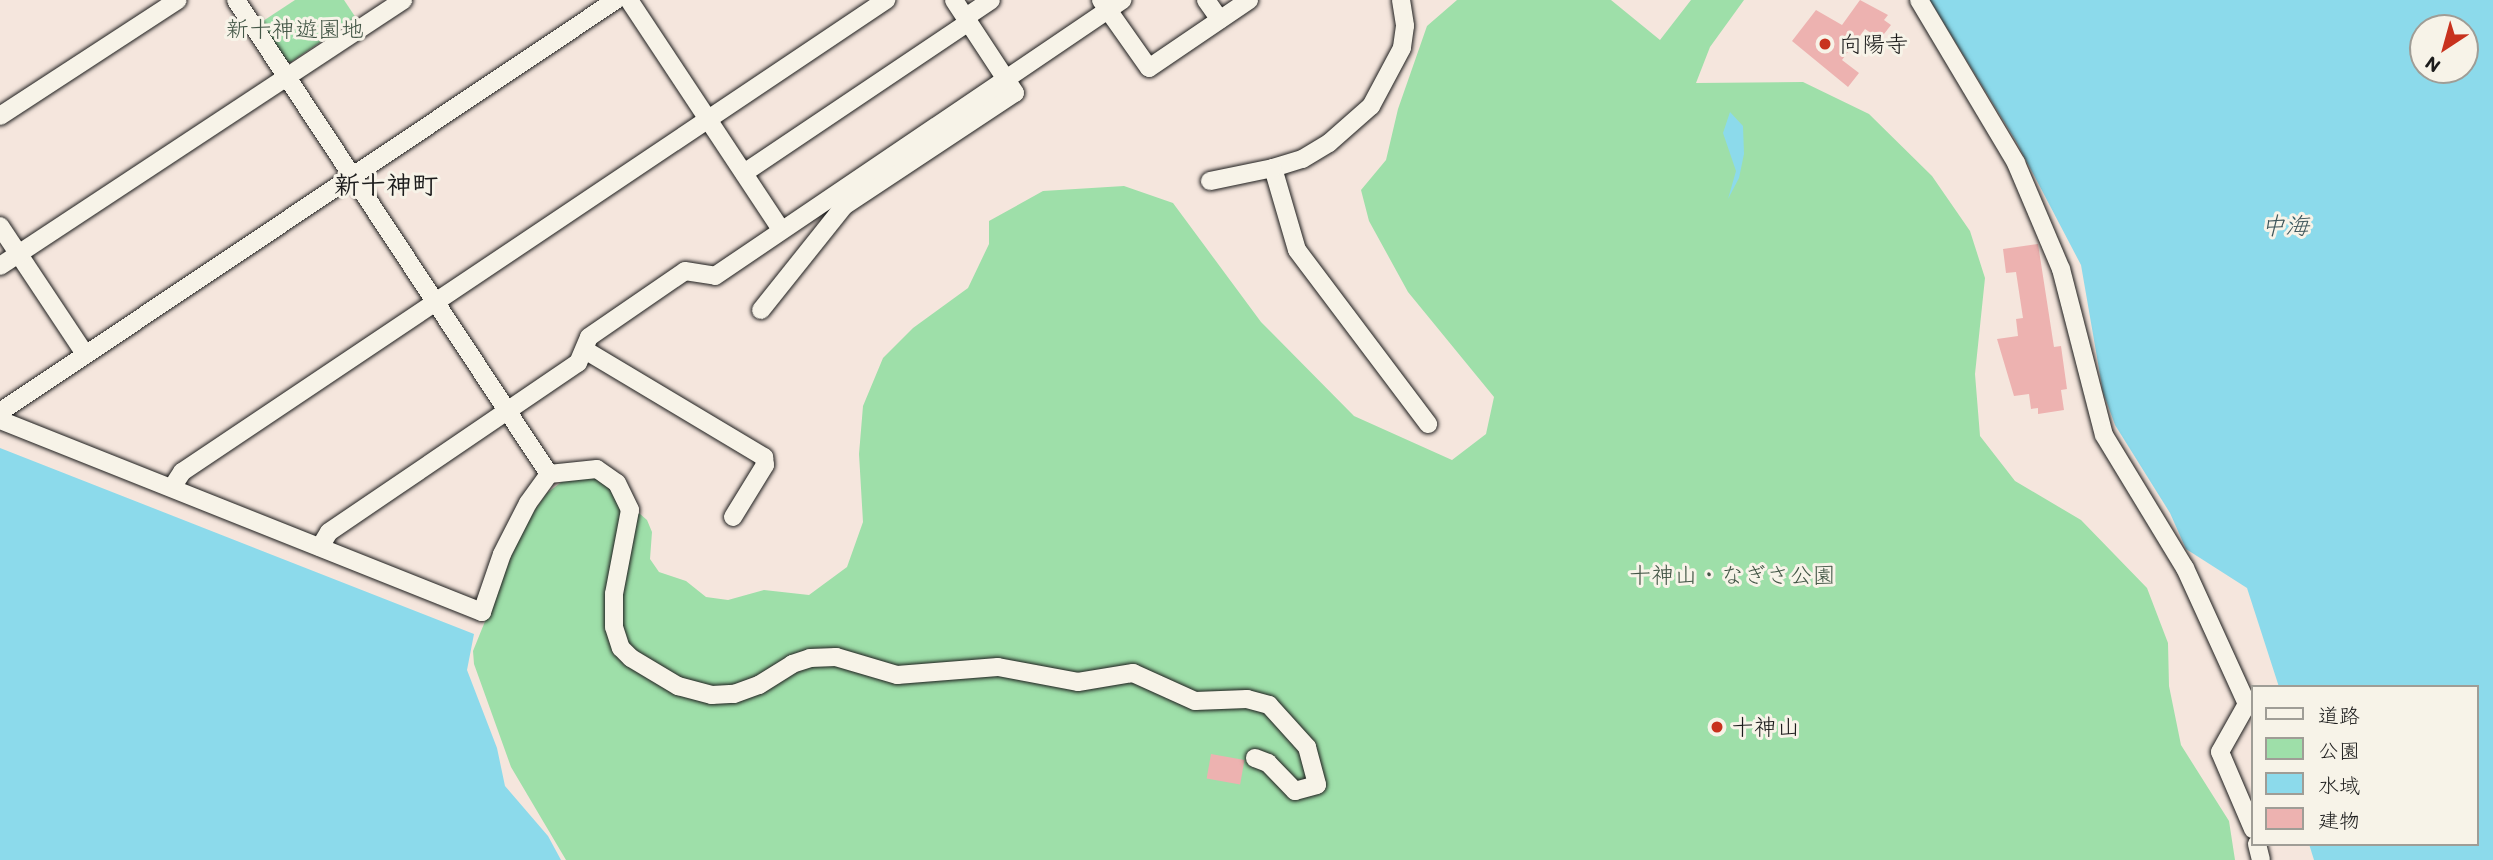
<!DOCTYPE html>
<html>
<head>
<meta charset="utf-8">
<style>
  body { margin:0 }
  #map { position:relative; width:2493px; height:860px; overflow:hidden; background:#f5e6dd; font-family:Itim,"Klee One",sans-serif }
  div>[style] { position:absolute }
  .green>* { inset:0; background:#9edfa9 }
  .water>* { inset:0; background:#8cdaeb }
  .building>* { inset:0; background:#edb2b0; transform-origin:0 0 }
  .roads { filter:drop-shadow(0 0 2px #1c1c1c) drop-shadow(0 0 2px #1c1c1c) }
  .minor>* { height:18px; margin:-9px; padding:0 9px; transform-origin:9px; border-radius:9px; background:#f7f3e8 }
  .dots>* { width:19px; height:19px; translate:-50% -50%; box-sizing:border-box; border:4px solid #f7f3e8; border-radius:50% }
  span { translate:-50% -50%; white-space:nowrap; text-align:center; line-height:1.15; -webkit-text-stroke:6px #f7f3e8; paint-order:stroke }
  .park-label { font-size:23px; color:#435646 }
  .poi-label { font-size:23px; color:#1c1c1c }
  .left { translate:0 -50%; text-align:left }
  .water-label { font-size:24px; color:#3e555a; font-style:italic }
  .quarter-label { font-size:26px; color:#1c1c1c; font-weight:700 }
  .legend { position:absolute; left:2251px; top:685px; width:228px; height:161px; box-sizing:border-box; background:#f7f3e8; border:2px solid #9f9d96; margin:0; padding:9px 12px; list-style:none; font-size:21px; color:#1c1c1c }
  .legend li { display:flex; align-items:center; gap:14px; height:35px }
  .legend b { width:35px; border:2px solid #9f9d96 }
  .north { position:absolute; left:2409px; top:14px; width:70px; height:70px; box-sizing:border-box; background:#f7f3e8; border:2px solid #9f9d96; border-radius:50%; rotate:216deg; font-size:19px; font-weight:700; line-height:28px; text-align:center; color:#1c1c1c }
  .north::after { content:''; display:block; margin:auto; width:24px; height:32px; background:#c8321e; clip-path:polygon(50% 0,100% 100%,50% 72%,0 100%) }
</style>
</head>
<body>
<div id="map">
  <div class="green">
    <div style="clip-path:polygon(295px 0,344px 0,356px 18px,291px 62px,285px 61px,260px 23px)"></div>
    <div style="clip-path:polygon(1457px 0,1611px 0,1660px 40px,1691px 0,1744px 0,1710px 47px,1696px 83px,1803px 82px,1869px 114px,1932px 176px,1970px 231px,1985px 278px,1975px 374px,1980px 436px,2015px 481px,2081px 520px,2147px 588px,2168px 643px,2169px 686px,2181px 745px,2229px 821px,2235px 860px,566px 860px,511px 767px,474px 664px,473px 651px,524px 525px,547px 493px,571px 475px,595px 475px,647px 520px,652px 532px,650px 559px,659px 572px,686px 581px,706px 597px,728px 600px,764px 590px,809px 595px,847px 567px,863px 522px,859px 454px,863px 406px,883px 358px,913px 328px,968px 288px,989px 244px,989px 221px,1043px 191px,1124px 186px,1173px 203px,1261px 322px,1354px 416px,1452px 460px,1486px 434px,1494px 397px,1408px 292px,1369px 221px,1361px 190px,1386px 160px,1398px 109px,1427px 26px)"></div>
  </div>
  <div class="water">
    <div style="clip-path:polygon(evenodd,1930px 0,2493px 0,2493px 860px,2314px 860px,2309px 844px,2477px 844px,2477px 687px,2279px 687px,2247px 588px,2186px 549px,2170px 513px,2115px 425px,2103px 392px,2081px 265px,2017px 143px,1930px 0,2465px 28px,2465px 70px,2423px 70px,2423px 28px,2465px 28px)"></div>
    <div style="clip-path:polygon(1730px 112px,1743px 126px,1744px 154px,1739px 178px,1728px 199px,1736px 171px,1723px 133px)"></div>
    <div style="clip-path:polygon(0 448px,474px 634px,467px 670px,497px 748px,505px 786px,548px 836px,561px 860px,0 860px)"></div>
  </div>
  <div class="building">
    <div style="clip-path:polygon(1860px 0,1888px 15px,1884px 20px,1891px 25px,1880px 39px,1865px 29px,1842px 60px,1859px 73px,1848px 87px,1792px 41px,1816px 10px,1842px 25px)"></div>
    <div style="clip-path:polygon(2038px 244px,2054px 347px,2061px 346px,2067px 389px,2061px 390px,2064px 410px,2038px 414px,2038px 408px,2031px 409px,2029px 394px,2014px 396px,1997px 339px,2018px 336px,2016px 319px,2023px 318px,2016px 272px,2006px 273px,2003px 249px)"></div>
    <div style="left:1211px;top:754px;width:34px;height:25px;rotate:10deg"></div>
  </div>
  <div class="roads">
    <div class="minor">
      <div style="left:236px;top:0;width:568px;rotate:56.56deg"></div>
      <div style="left:549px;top:474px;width:48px;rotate:-5.9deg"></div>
      <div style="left:597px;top:469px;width:24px;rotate:35deg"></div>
      <div style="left:617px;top:483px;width:30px;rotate:64deg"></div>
      <div style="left:630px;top:510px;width:86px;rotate:100.8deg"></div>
      <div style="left:614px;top:594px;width:33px;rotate:90deg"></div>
      <div style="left:614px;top:627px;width:22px;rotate:72deg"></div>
      <div style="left:621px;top:648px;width:14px;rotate:45deg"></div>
      <div style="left:631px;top:658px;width:55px;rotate:30.8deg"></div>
      <div style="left:678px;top:686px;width:35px;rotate:15deg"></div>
      <div style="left:712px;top:695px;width:22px;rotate:-3deg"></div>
      <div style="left:734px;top:694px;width:27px;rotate:-20deg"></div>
      <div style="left:759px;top:685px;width:39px;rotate:-32deg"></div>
      <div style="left:792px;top:664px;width:19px;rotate:-18deg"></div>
      <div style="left:810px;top:658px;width:26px;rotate:-2deg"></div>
      <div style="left:836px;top:657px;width:64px;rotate:16.4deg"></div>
      <div style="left:897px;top:675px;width:101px;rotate:-4.5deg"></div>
      <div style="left:998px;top:667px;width:81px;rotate:10.6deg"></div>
      <div style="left:1078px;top:682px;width:56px;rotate:-9.3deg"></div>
      <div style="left:1133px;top:673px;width:68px;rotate:24.3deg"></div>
      <div style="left:1195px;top:701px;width:52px;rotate:-2.2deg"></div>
      <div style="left:1247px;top:699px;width:23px;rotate:15deg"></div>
      <div style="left:1269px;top:705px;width:57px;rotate:47.9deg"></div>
      <div style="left:1307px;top:747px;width:39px;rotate:75deg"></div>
      <div style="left:1317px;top:785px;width:23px;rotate:165deg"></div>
      <div style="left:1295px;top:791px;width:39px;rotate:-134deg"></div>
      <div style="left:1268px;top:763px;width:14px;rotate:-159deg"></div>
      <div style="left:629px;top:0;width:273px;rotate:56.5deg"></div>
      <div style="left:1101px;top:0;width:83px;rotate:54.8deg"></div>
      <div style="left:1149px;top:68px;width:121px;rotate:-34.2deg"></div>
      <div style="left:1206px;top:0;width:24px;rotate:55deg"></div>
      <div style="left:1401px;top:0;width:26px;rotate:81deg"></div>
      <div style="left:1405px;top:26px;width:22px;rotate:98deg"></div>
      <div style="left:1402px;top:48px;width:66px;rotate:118.1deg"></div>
      <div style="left:1371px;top:106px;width:56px;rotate:138.6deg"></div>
      <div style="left:1329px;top:143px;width:31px;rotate:149deg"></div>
      <div style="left:1302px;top:159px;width:30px;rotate:163deg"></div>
      <div style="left:1273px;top:168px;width:85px;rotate:73.7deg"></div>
      <div style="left:1297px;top:250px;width:218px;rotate:53deg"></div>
      <div style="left:1919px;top:0;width:190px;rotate:59.2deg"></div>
      <div style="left:2016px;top:163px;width:115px;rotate:67deg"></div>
      <div style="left:2061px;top:269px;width:171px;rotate:75.5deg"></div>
      <div style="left:2104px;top:435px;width:156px;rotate:58.7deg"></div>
      <div style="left:2185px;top:568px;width:149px;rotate:65.5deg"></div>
      <div style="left:2247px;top:704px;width:55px;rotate:119.4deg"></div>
      <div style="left:2220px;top:752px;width:84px;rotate:66.8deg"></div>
      <div style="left:966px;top:17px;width:30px;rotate:-34deg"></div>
      <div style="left:0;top:116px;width:212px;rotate:-33.1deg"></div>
      <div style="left:744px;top:173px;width:271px;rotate:-33.9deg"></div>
      <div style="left:1210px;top:181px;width:64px;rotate:-11.7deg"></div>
      <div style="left:0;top:226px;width:154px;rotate:56.4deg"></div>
      <div style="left:0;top:266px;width:483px;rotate:-33.4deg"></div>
      <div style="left:761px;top:310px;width:133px;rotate:-51.4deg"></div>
      <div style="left:844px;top:206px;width:205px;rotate:-33.5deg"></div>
      <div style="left:1015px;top:93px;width:111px;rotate:-123.3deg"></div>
      <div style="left:585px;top:350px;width:209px;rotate:30.9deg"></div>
      <div style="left:764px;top:457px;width:8px;rotate:83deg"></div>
      <div style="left:765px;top:465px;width:61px;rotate:121.6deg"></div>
      <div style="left:0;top:412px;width:741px;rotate:-33.78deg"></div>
      <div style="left:0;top:420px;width:519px;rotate:21.72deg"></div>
      <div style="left:482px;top:612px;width:61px;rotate:-71deg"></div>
      <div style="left:502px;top:554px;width:57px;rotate:-63deg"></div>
      <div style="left:528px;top:503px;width:36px;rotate:-54deg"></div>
      <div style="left:173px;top:486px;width:17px;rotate:-57deg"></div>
      <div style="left:182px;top:472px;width:848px;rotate:-33.84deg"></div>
      <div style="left:320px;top:547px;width:17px;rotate:-59deg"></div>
      <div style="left:329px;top:532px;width:301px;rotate:-34.2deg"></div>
      <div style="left:578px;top:363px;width:28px;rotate:-67deg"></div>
      <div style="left:589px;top:337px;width:116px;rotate:-34.5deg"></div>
      <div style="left:685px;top:271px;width:30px;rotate:9deg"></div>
      <div style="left:715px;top:276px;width:492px;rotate:-34.1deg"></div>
      <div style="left:2257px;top:844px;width:16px;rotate:76deg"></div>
    </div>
  </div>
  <div class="dots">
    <div style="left:1825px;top:44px;background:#c8321e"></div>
    <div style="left:1717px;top:727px;background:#c8321e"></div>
  </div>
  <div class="park-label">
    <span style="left:295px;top:29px">新十神遊園地</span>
    <span style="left:1732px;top:575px">十神山・なぎさ公園</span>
  </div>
  <div class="poi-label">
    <span class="left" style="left:1839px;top:44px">向陽寺</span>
    <span class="left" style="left:1731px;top:727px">十神山</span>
  </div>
  <div class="water-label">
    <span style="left:2285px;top:226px">中海</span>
  </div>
  <div class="quarter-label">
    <span style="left:386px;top:186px">新十神町</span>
  </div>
  <ul class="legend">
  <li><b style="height:9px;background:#f7f3e8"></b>道路</li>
  <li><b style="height:19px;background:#9edfa9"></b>公園</li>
  <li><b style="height:19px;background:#8cdaeb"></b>水域</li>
  <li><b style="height:19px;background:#edb2b0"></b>建物</li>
  </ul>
  <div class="north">N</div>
</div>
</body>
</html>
